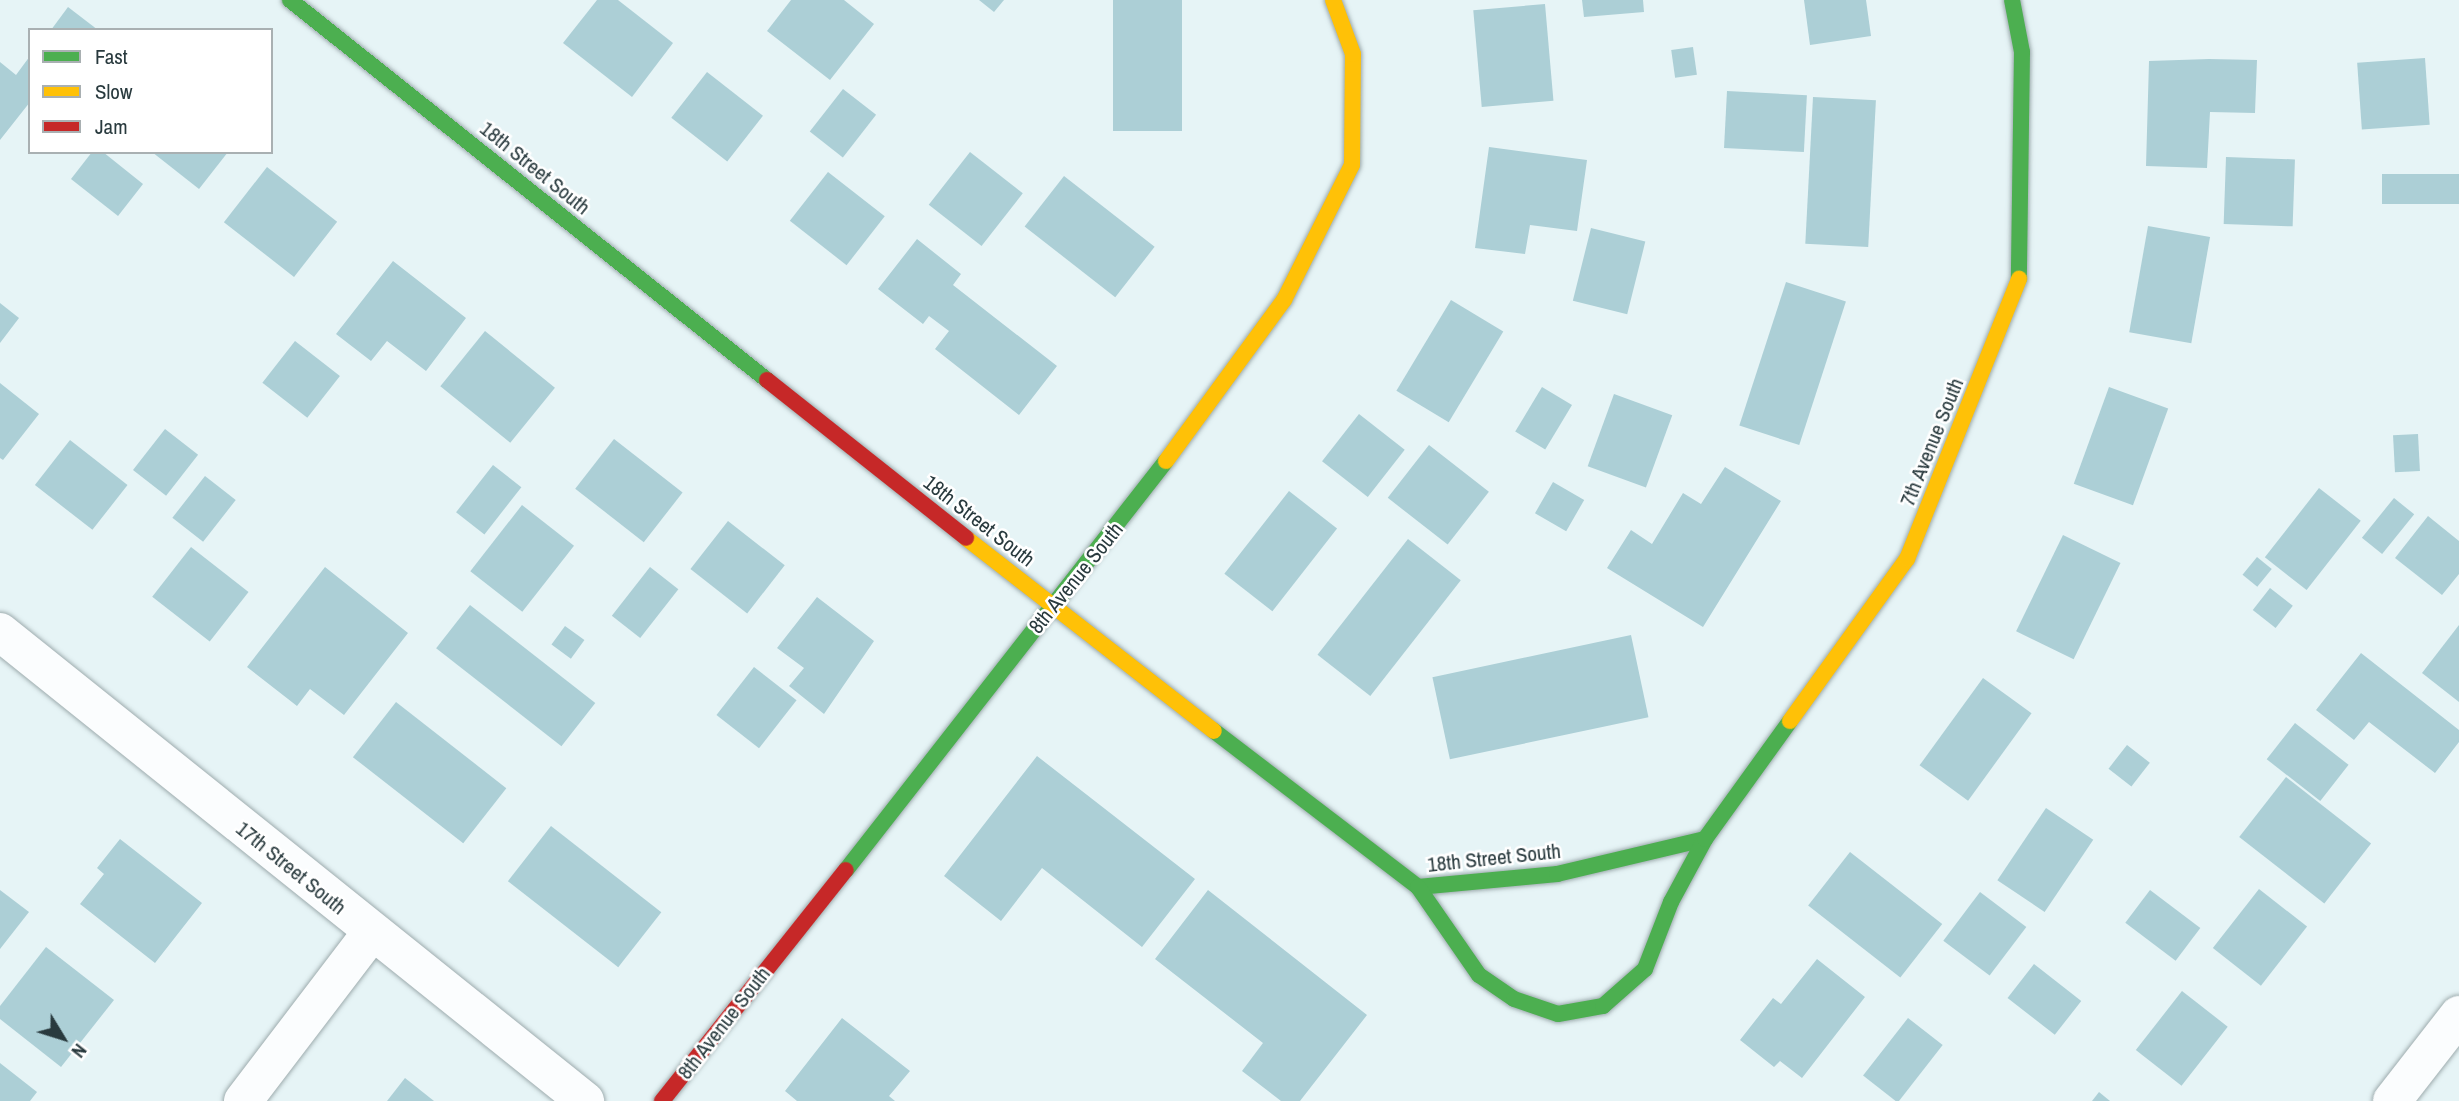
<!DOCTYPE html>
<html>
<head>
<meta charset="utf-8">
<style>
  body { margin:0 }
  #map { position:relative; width:2459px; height:1101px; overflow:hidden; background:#e6f4f6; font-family:"Archivo Narrow",sans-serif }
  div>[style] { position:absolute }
  .building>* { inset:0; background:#accfd6; transform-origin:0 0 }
  .roads { filter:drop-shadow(0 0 2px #9eacae) drop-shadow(0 0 2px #9eacae) }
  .street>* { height:38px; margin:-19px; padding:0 19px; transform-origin:19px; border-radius:19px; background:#fbfdfe }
  .fast>* { height:16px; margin:-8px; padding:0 8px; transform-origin:8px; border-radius:8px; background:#4caf50 }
  .slow>* { height:16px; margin:-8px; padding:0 8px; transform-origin:8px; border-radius:8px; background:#ffc107 }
  .jam>* { height:16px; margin:-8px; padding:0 8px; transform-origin:8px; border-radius:8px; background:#c62828 }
  span { translate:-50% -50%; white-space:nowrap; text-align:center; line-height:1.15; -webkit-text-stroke:5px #fff; paint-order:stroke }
  .street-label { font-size:21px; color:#293a3e }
  .legend { position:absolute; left:28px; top:28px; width:245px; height:126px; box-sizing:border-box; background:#fff; border:2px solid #a9b0b2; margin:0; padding:9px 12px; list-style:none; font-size:21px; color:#293a3e }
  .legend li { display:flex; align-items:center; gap:14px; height:35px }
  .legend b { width:35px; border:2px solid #a9b0b2 }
  .north { position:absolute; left:28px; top:1003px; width:70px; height:70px; -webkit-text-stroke:5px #fff; paint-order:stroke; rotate:128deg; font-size:19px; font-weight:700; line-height:28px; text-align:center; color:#293a3e }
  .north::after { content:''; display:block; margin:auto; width:24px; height:32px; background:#293a3e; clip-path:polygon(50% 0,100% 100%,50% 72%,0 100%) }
</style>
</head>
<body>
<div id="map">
  <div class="building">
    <div style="clip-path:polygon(597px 0,618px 0,673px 43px,632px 97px,563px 43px)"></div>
    <div style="clip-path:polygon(791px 0,844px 0,874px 24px,830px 80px,767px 31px)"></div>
    <div style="clip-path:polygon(979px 0,1004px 0,994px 12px)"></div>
    <div style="left:1113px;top:0;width:69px;height:131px"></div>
    <div style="clip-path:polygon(1582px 0,1643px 0,1644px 12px,1584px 17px)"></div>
    <div style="clip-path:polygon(1804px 0,1866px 0,1871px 36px,1810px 45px)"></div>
    <div style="left:1545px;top:4px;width:97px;height:72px;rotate:85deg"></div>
    <div style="clip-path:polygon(68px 7px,98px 30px,51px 30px)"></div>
    <div style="left:1693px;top:47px;width:28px;height:22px;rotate:82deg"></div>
    <div style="clip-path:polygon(30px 56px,30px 102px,0 140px,0 62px,16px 75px)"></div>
    <div style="left:2425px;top:58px;width:67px;height:68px;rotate:86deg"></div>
    <div style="clip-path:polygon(2209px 59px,2257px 60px,2255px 113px,2210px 112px,2207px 168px,2146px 166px,2149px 61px)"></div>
    <div style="left:707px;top:72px;width:71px;height:58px;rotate:38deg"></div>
    <div style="left:843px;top:89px;width:42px;height:54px;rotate:38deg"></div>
    <div style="left:1727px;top:91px;width:80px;height:57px;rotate:3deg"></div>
    <div style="left:1813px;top:97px;width:63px;height:147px;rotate:3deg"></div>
    <div style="clip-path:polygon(1489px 147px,1587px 160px,1577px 231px,1530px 225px,1525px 254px,1475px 248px)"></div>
    <div style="clip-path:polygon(92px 152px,103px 152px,143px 184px,118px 216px,71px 179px)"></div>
    <div style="clip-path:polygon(152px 152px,228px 152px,199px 189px)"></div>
    <div style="left:970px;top:152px;width:67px;height:67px;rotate:38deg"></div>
    <div style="left:2226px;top:157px;width:69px;height:67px;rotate:2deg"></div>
    <div style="left:267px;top:167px;width:89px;height:70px;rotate:38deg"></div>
    <div style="left:828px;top:172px;width:72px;height:62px;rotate:38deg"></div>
    <div style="left:2459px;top:174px;width:30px;height:77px;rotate:90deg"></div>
    <div style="left:1064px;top:176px;width:115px;height:64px;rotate:38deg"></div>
    <div style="left:2148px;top:226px;width:63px;height:108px;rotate:10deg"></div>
    <div style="left:1591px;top:228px;width:56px;height:75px;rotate:14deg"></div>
    <div style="clip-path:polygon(917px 239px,961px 274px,953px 285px,1057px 366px,1019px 415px,935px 349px,949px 331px,929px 316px,923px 324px,878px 289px)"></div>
    <div style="clip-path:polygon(393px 261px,466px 318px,426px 371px,387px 341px,371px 361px,336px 334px)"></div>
    <div style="left:1786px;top:282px;width:63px;height:151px;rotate:18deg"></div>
    <div style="left:1451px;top:300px;width:61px;height:106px;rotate:31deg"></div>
    <div style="clip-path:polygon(0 303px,19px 318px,0 343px)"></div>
    <div style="left:485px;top:331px;width:90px;height:71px;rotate:39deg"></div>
    <div style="left:295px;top:341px;width:57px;height:53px;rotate:38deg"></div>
    <div style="clip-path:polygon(0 383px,39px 414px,3px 460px,0 458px)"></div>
    <div style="left:1542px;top:387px;width:35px;height:52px;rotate:31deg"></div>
    <div style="left:2109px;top:387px;width:63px;height:103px;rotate:20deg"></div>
    <div style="left:1614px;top:394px;width:62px;height:77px;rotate:20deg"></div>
    <div style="left:1359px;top:414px;width:58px;height:60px;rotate:38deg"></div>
    <div style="left:165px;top:429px;width:42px;height:52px;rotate:38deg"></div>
    <div style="left:2418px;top:434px;width:37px;height:25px;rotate:87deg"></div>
    <div style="left:614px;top:439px;width:87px;height:63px;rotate:38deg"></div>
    <div style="left:70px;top:440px;width:73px;height:57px;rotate:38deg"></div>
    <div style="left:1429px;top:445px;width:76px;height:67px;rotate:38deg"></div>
    <div style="left:493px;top:465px;width:36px;height:60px;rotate:38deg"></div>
    <div style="clip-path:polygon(1725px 467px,1781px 501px,1703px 627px,1607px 568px,1631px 530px,1652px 544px,1683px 493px,1701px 504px)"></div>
    <div style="left:205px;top:476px;width:39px;height:53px;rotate:38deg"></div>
    <div style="left:1553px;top:482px;width:36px;height:36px;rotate:30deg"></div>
    <div style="left:2319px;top:488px;width:53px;height:88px;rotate:38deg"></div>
    <div style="left:1289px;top:491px;width:61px;height:105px;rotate:38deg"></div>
    <div style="left:2394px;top:498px;width:26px;height:51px;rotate:39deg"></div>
    <div style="left:522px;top:505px;width:66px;height:84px;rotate:38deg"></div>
    <div style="clip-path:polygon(2428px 516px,2459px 541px,2459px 574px,2442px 595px,2395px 558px)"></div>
    <div style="left:728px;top:521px;width:72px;height:61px;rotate:38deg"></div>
    <div style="left:2063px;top:535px;width:64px;height:107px;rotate:26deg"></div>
    <div style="left:1408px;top:539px;width:67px;height:147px;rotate:38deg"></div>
    <div style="left:191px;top:547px;width:73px;height:63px;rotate:38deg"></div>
    <div style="left:2257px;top:557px;width:19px;height:23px;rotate:39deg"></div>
    <div style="clip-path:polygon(325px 567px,408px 633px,344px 715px,310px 689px,297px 706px,247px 667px)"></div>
    <div style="left:650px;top:567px;width:36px;height:62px;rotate:38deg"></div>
    <div style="left:2270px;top:588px;width:29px;height:28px;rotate:38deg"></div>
    <div style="clip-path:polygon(817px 597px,874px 641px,824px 714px,789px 686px,804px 668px,777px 648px)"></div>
    <div style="left:470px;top:605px;width:159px;height:55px;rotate:38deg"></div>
    <div style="clip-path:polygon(2459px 625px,2459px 702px,2422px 673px)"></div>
    <div style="left:565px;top:626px;width:24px;height:23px;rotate:36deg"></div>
    <div style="left:1631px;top:635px;width:84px;height:203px;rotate:78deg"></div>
    <div style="clip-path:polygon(2361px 653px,2459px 730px,2459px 742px,2435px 773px,2369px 722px,2354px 740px,2316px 710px)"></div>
    <div style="left:754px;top:667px;width:54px;height:61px;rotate:38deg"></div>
    <div style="left:1983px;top:678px;width:60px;height:108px;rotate:36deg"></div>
    <div style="left:396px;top:702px;width:140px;height:70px;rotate:38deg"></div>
    <div style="left:2295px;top:723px;width:68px;height:46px;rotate:38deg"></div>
    <div style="left:2127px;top:745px;width:29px;height:30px;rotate:38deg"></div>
    <div style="clip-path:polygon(1037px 756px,1195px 879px,1142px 947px,1042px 868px,1001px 921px,944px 876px)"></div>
    <div style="left:2286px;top:777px;width:108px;height:76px;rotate:38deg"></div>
    <div style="left:2046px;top:808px;width:57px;height:87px;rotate:34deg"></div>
    <div style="left:551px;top:826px;width:140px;height:70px;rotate:38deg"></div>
    <div style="clip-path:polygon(120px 839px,202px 903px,155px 963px,80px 904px,104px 874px,97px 868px)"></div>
    <div style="left:1850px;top:852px;width:117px;height:68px;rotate:38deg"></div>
    <div style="left:2259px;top:889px;width:61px;height:75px;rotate:38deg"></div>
    <div style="clip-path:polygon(0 890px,29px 912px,0 949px)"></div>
    <div style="clip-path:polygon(1208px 890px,1367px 1015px,1300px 1101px,1281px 1101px,1242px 1071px,1263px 1043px,1155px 959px)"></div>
    <div style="left:2150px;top:890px;width:63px;height:41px;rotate:37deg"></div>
    <div style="left:1980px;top:892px;width:58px;height:61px;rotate:37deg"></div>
    <div style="clip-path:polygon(46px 947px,114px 1000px,61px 1067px,0 1019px,0 1006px)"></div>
    <div style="clip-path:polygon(1817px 959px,1865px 997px,1802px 1078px,1780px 1061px,1774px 1067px,1740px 1040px,1773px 998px,1781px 1004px)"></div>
    <div style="left:2034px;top:964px;width:60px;height:43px;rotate:38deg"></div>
    <div style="left:2182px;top:991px;width:58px;height:75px;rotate:38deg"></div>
    <div style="clip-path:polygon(842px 1018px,910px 1071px,889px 1096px,895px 1101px,797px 1101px,785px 1091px)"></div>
    <div style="left:1908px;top:1018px;width:44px;height:73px;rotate:38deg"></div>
    <div style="clip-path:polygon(0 1063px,37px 1092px,30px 1101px,0 1101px)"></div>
    <div style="clip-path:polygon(405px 1078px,434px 1101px,387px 1101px)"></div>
    <div style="clip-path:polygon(2099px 1092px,2110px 1101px,2092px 1101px)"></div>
  </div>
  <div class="roads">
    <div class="street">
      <div style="left:0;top:632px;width:750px;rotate:38.72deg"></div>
      <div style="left:243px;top:1101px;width:211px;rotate:-52.7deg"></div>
      <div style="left:2392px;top:1101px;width:109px;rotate:-52.1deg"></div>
    </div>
    <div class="fast">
      <div style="left:290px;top:0;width:610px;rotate:38.54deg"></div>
      <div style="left:2012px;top:0;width:53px;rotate:79.1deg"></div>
      <div style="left:2022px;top:52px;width:227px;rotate:90.8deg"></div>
      <div style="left:1214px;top:731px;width:257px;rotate:37.4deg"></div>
      <div style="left:1418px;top:887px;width:140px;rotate:-5.3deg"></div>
      <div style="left:1557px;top:874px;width:152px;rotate:-13.3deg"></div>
      <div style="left:846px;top:870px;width:519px;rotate:-51.96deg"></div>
      <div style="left:1418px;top:887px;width:107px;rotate:55.3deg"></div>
      <div style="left:1479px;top:975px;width:42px;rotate:34.4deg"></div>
      <div style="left:1514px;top:999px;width:46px;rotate:18.8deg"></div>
      <div style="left:1558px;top:1014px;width:46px;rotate:-10.1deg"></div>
      <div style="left:1603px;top:1006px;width:56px;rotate:-41.4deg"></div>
      <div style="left:1645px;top:969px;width:72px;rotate:-68.8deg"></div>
      <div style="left:1671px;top:902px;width:72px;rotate:-61.6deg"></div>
      <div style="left:1705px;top:839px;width:145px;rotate:-54.2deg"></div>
    </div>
    <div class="slow">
      <div style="left:1166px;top:461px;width:200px;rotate:-53.8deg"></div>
      <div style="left:1284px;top:300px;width:151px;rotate:-63.3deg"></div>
      <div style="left:1352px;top:165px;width:111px;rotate:-89.5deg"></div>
      <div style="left:1353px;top:54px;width:58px;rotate:-110.3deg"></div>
      <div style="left:966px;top:538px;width:314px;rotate:37.9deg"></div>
      <div style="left:1790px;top:721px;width:200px;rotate:-54.2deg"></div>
      <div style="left:1907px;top:559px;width:302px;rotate:-68.2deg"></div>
    </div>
    <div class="jam">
      <div style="left:767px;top:380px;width:254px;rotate:38.4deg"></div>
      <div style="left:662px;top:1101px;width:295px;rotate:-51.5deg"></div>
    </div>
  </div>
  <div class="street-label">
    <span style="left:535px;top:168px;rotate:39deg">18th Street South</span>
    <span style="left:1932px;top:442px;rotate:-68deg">7th Avenue South</span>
    <span style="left:979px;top:521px;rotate:38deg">18th Street South</span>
    <span style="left:1076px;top:578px;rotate:-51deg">8th Avenue South</span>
    <span style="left:1494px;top:858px;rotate:-6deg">18th Street South</span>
    <span style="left:291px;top:868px;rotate:39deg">17th Street South</span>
    <span style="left:724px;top:1023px;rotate:-52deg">8th Avenue South</span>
  </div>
  <ul class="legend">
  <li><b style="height:9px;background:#4caf50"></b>Fast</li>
  <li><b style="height:9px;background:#ffc107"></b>Slow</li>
  <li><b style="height:9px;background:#c62828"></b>Jam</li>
  </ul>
  <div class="north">N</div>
</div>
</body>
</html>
